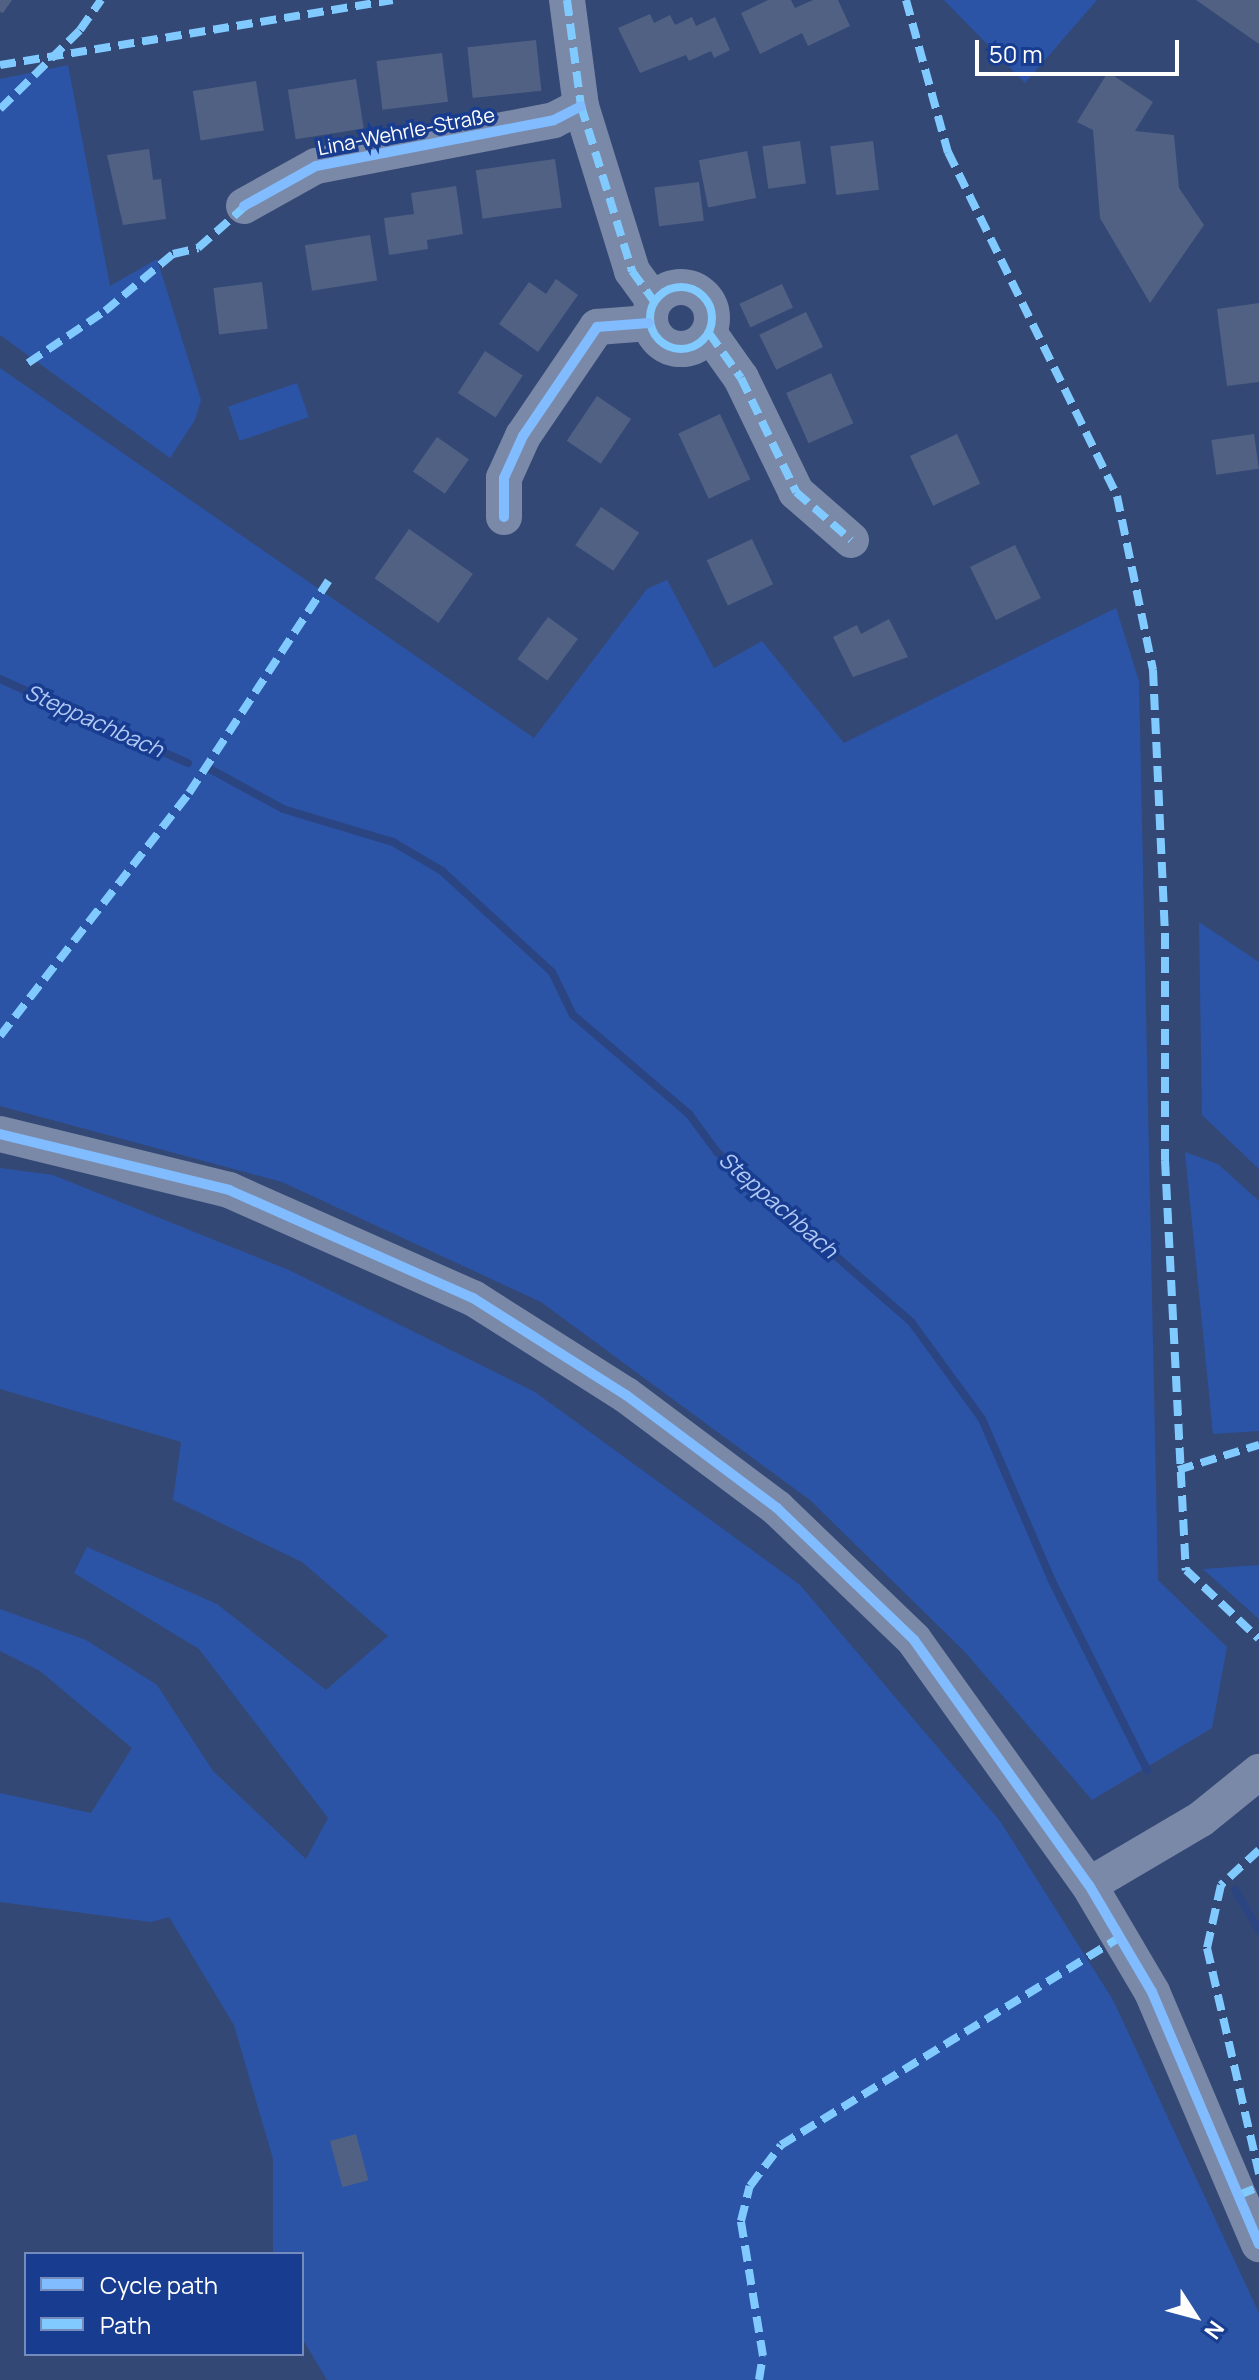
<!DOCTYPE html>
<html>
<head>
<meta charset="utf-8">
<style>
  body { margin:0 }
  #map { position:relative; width:1259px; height:2380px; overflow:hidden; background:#334875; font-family:Manrope,sans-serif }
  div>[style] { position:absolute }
  .green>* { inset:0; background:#2c54a6; transform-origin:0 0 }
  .stream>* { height:8px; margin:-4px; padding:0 4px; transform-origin:4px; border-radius:4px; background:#2b4582 }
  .building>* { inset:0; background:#506184; transform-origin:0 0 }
  .minor>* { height:36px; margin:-18px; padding:0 18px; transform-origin:18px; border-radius:18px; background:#7b89a8 }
  .minor>.ring { margin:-18px; padding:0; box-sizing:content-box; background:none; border:36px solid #7b89a8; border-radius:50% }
  .quiet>* { height:8px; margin-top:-4px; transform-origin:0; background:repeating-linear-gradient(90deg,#80caff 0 16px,transparent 0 24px) }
  .quiet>.ring { margin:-4px; padding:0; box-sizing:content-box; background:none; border:8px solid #80caff; border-radius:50% }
  .cycleway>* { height:10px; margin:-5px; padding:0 5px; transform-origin:5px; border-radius:5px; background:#80bcff }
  span { translate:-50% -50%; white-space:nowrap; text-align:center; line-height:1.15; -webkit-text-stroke:7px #183d90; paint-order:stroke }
  .street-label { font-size:20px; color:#fff }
  .water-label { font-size:22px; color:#b2c9f6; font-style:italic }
  .legend { position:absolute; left:24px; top:2252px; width:280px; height:104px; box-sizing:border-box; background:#183d90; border:2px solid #748bbc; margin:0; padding:10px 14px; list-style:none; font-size:24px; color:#fff }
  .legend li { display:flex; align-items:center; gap:16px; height:40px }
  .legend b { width:40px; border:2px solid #748bbc }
  .north { position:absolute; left:1155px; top:2276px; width:80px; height:80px; -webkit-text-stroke:6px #183d90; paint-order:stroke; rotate:126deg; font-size:22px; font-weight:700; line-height:32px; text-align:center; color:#fff }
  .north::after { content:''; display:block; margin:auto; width:28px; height:36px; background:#fff; clip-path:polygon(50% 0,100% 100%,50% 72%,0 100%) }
  .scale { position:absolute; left:975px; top:40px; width:204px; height:36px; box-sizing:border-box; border:4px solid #fff; border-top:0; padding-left:10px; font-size:24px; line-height:28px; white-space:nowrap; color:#fff; -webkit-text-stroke:6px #183d90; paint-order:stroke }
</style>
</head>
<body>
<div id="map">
  <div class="green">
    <div style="clip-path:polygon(944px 0,1097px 0,1025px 83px)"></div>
    <div style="clip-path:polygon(68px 65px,110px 286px,157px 259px,201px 400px,195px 420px,170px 458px,0 335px,0 79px)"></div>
    <div style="clip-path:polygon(0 368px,534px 738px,647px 589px,667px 580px,714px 668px,762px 641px,844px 743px,1116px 608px,1139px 681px,1158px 1580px,1227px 1647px,1212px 1728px,1092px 1800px,965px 1652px,810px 1500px,541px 1302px,282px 1182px,0 1106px)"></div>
    <div style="left:297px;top:383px;width:36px;height:73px;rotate:71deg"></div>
    <div style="clip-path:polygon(1199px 922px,1259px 962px,1259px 1169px,1202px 1115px)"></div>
    <div style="clip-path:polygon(1185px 1152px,1218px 1164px,1259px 1201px,1259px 1431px,1213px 1434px)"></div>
    <div style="clip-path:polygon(0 1168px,53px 1175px,289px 1270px,535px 1392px,800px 1585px,1000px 1821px,1113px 2000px,1259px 2313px,1259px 2380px,327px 2380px,302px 2338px,302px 2254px,273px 2254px,273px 2159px,234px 2025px,169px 1917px,151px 1922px,0 1902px,0 1793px,91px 1813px,132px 1748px,40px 1671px,0 1651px,0 1609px,86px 1640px,157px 1685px,213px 1771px,306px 1859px,328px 1818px,199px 1649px,74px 1573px,87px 1547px,217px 1604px,326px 1690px,388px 1636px,302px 1562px,173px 1500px,181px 1442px,0 1389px)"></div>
    <div style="clip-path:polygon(1259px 1565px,1259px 1619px,1203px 1569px)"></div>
  </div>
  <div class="stream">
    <div style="left:0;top:679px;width:206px;rotate:24.1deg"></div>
    <div style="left:210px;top:769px;width:83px;rotate:28.7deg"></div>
    <div style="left:283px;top:809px;width:115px;rotate:16.7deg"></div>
    <div style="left:393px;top:842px;width:57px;rotate:30.6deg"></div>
    <div style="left:442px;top:871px;width:149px;rotate:42.6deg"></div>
    <div style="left:552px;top:972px;width:48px;rotate:64deg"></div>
    <div style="left:573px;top:1015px;width:153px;rotate:40.5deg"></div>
    <div style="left:689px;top:1114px;width:47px;rotate:53.6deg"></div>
    <div style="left:717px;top:1152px;width:259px;rotate:41.2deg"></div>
    <div style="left:912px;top:1323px;width:119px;rotate:53.9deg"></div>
    <div style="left:982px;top:1419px;width:176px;rotate:66.6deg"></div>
    <div style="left:1052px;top:1581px;width:212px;rotate:63.3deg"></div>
    <div style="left:1235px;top:1890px;width:47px;rotate:59deg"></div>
  </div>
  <div class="building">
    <div style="clip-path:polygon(0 0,12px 0,3px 13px,0 12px)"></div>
    <div style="clip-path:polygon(768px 0,791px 0,795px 8px,813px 0,838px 0,850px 26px,808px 46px,802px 33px,760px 54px,741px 13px)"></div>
    <div style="clip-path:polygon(1196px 0,1259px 0,1259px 44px)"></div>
    <div style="clip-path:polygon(650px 14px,654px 23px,670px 15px,675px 25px,692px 17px,696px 26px,715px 17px,730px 50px,714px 58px,711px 51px,689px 61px,686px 55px,640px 73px,618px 28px)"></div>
    <div style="left:536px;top:40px;width:51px;height:69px;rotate:84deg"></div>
    <div style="left:442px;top:53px;width:49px;height:66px;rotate:83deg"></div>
    <div style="clip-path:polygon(1108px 72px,1153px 102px,1135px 131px,1174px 135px,1179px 188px,1204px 225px,1150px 303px,1100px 218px,1093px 130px,1077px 122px)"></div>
    <div style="left:356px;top:79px;width:50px;height:69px;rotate:81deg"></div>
    <div style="left:256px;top:81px;width:50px;height:64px;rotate:81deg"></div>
    <div style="left:800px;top:141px;width:43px;height:38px;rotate:82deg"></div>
    <div style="left:873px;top:141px;width:49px;height:43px;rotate:83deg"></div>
    <div style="clip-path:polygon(149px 149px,153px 180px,161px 179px,166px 219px,123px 225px,107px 155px)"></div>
    <div style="left:747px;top:151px;width:48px;height:49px;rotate:79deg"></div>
    <div style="left:555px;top:159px;width:49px;height:80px;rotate:82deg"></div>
    <div style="left:699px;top:182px;width:39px;height:45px;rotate:83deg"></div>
    <div style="clip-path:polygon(456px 186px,463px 234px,427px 240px,428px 249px,389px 255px,384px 218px,414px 214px,411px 193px)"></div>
    <div style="left:370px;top:235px;width:46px;height:66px;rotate:81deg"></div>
    <div style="clip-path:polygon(556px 279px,578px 295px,538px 352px,499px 324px,529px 282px,546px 294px)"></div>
    <div style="left:262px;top:282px;width:47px;height:49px;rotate:83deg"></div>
    <div style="left:782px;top:284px;width:26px;height:47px;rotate:65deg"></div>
    <div style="clip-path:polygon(1259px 303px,1259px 382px,1227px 386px,1217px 309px)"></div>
    <div style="left:806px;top:312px;width:39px;height:52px;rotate:64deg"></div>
    <div style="left:485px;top:351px;width:45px;height:50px;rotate:33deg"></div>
    <div style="left:831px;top:373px;width:55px;height:49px;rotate:66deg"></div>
    <div style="left:597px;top:396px;width:41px;height:54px;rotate:34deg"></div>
    <div style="left:720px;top:414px;width:72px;height:46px;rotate:65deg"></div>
    <div style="left:957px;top:434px;width:55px;height:52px;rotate:65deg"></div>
    <div style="left:1254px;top:434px;width:35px;height:43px;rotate:82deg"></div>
    <div style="left:437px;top:437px;width:39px;height:42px;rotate:35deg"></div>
    <div style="left:601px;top:507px;width:46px;height:46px;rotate:34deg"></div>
    <div style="left:409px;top:529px;width:78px;height:60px;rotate:35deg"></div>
    <div style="left:752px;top:539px;width:50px;height:50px;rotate:65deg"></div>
    <div style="left:1015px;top:545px;width:59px;height:50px;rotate:64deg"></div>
    <div style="left:548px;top:617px;width:37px;height:52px;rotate:36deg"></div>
    <div style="clip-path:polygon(889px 619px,908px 657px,853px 677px,833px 637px,857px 625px,861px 634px)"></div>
    <div style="left:356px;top:2134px;width:48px;height:27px;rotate:75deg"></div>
  </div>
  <div class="minor">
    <div style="left:567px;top:0;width:107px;rotate:82.5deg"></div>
    <div style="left:581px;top:106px;width:173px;rotate:72.8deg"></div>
    <div style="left:632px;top:271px;width:37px;rotate:54deg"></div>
    <div style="left:244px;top:206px;width:82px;rotate:-29.1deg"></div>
    <div style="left:316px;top:166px;width:242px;rotate:-10.9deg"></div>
    <div style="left:554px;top:120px;width:30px;rotate:-27deg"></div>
    <div class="ring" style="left:650px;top:287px;width:26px;height:26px"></div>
    <div style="left:709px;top:333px;width:55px;rotate:54.6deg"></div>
    <div style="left:741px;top:378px;width:127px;rotate:64.2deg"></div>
    <div style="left:796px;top:492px;width:73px;rotate:41.1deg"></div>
    <div style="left:504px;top:517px;width:39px;rotate:-90deg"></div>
    <div style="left:504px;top:478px;width:46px;rotate:-65.7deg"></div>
    <div style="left:523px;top:436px;width:132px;rotate:-55.8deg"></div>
    <div style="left:597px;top:327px;width:52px;rotate:-4.4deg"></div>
    <div style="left:0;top:1134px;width:236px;rotate:13.7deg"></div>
    <div style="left:229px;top:1190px;width:267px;rotate:23.9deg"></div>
    <div style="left:473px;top:1298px;width:181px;rotate:32.4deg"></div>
    <div style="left:626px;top:1395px;width:189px;rotate:36.8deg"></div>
    <div style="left:777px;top:1508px;width:190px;rotate:43.9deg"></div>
    <div style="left:914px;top:1640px;width:301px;rotate:54.5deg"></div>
    <div style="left:1089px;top:1885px;width:124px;rotate:59.5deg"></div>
    <div style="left:1152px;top:1992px;width:274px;rotate:67deg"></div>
    <div style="left:1089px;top:1885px;width:130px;rotate:-30.5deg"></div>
    <div style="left:1201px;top:1819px;width:75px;rotate:-39deg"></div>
  </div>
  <div class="quiet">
    <div style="left:567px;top:0;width:107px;rotate:82.5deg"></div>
    <div style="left:581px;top:106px;width:173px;rotate:72.8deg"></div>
    <div style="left:632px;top:271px;width:37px;rotate:54deg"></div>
    <div style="left:906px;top:0;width:158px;rotate:74.6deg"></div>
    <div style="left:948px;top:152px;width:383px;rotate:63.8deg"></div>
    <div style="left:1117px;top:496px;width:178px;rotate:78.3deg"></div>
    <div style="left:1153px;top:670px;width:263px;rotate:87.4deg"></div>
    <div style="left:1165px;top:933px;width:227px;rotate:90deg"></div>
    <div style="left:1165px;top:1160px;width:411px;rotate:87.1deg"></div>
    <div style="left:1186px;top:1570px;width:100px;rotate:43.4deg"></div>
    <div style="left:0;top:65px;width:398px;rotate:-9.4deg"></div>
    <div style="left:0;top:109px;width:112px;rotate:-44.6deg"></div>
    <div style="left:80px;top:30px;width:37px;rotate:-55deg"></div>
    <div class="ring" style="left:650px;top:287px;width:54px;height:54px"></div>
    <div style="left:709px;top:333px;width:55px;rotate:54.6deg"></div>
    <div style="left:741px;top:378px;width:127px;rotate:64.2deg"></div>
    <div style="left:796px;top:492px;width:73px;rotate:41.1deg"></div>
    <div style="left:28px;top:363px;width:93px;rotate:-34deg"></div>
    <div style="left:105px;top:311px;width:89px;rotate:-40deg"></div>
    <div style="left:173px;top:254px;width:26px;rotate:-13deg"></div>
    <div style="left:198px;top:248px;width:69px;rotate:-41.5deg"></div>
    <div style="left:0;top:1036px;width:308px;rotate:-52.1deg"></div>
    <div style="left:189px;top:793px;width:254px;rotate:-56.7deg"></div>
    <div style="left:1178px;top:1470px;width:85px;rotate:-17.2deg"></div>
    <div style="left:1259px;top:1850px;width:52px;rotate:137.4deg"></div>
    <div style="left:1221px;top:1885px;width:65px;rotate:102.5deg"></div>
    <div style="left:1207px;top:1948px;width:232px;rotate:77deg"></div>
    <div style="left:1239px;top:2195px;width:22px;rotate:-22deg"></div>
    <div style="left:759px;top:2380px;width:24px;rotate:-81deg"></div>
    <div style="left:763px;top:2356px;width:137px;rotate:-99.3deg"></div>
    <div style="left:741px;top:2221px;width:36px;rotate:-76deg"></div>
    <div style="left:750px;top:2186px;width:51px;rotate:-52.9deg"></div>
    <div style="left:781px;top:2145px;width:399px;rotate:-31.5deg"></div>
  </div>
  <div class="cycleway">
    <div style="left:244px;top:206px;width:82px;rotate:-29.1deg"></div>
    <div style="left:316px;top:166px;width:242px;rotate:-10.9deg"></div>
    <div style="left:554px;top:120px;width:30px;rotate:-27deg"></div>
    <div style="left:504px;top:517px;width:39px;rotate:-90deg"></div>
    <div style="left:504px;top:478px;width:46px;rotate:-65.7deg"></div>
    <div style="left:523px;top:436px;width:132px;rotate:-55.8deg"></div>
    <div style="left:597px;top:327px;width:52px;rotate:-4.4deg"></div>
    <div style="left:0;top:1134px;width:236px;rotate:13.7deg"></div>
    <div style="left:229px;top:1190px;width:267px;rotate:23.9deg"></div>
    <div style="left:473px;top:1298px;width:181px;rotate:32.4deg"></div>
    <div style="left:626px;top:1395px;width:189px;rotate:36.8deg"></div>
    <div style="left:777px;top:1508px;width:190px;rotate:43.9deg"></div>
    <div style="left:914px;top:1640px;width:301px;rotate:54.5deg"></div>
    <div style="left:1089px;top:1885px;width:124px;rotate:59.5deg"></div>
    <div style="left:1152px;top:1992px;width:274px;rotate:67deg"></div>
  </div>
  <div class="street-label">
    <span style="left:406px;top:131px;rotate:-11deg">Lina-Wehrle-Straße</span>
  </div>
  <div class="water-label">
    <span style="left:94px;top:721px;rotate:24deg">Steppachbach</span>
    <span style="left:778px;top:1205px;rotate:41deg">Steppachbach</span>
  </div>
  <ul class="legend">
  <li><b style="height:10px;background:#80bcff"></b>Cycle path</li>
  <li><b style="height:10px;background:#80caff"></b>Path</li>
  </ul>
  <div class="north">N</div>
  <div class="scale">50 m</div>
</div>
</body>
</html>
